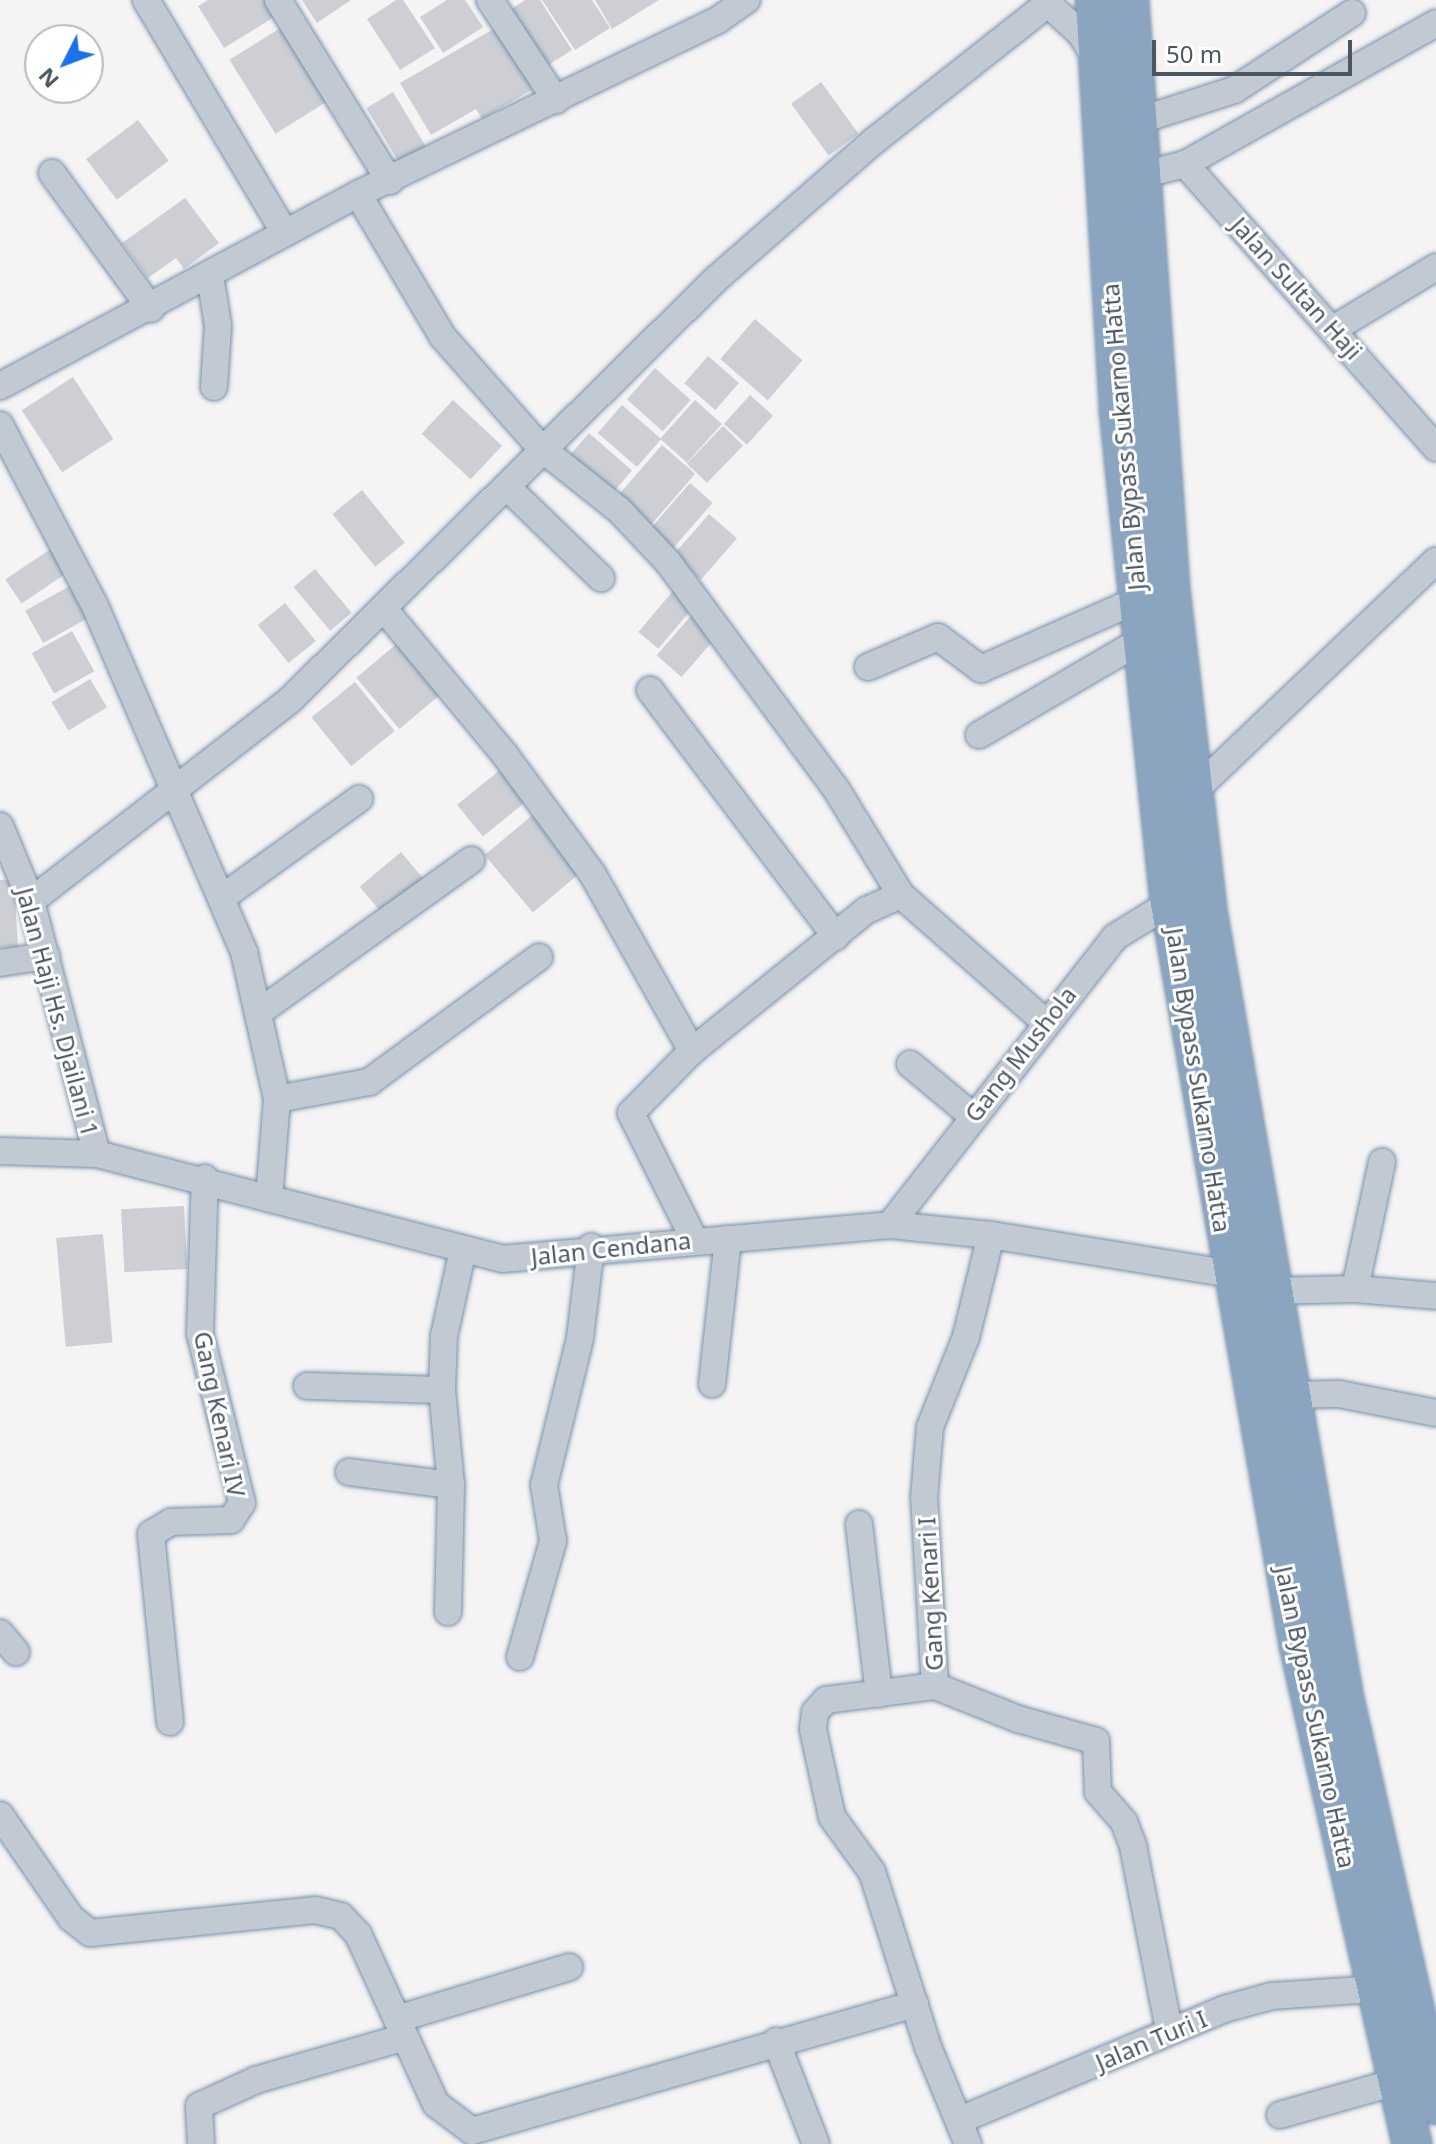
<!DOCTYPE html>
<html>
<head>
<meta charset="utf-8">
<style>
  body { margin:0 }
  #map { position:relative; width:1436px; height:2144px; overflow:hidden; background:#f5f3f3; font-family:"Noto Sans",sans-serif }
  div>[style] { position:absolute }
  .building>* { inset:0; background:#cdcfd5; transform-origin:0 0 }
  .roads { filter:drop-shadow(0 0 2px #7690ad) drop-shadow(0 0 2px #7690ad) }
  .minor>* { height:26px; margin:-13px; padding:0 13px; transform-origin:13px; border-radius:13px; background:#c1cad2 }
  .highway>* { height:38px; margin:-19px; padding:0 19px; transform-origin:19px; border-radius:19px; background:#8ba5c1 }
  span { translate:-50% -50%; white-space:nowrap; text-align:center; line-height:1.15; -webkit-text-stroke:6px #fff; paint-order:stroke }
  .street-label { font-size:24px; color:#4a5661 }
  .north { position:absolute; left:24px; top:24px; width:80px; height:80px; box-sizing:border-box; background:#fff; border:2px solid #b7bbc0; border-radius:50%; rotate:228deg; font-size:22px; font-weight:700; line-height:32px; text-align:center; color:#4a5661 }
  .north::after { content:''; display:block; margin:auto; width:28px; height:36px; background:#1a73e8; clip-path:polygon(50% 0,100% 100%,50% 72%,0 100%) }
  .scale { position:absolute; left:1152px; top:40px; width:200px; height:36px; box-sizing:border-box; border:4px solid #4a5661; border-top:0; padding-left:10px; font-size:24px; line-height:28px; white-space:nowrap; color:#4a5661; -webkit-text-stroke:6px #fff; paint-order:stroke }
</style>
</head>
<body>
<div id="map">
  <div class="building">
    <div style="clip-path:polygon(208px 0,270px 0,279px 14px,224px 48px,198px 6px)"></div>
    <div style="clip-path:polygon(302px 0,351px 0,317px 23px)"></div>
    <div style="clip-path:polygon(396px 0,403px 0,435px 48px,400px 70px,367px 19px)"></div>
    <div style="clip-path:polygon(447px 0,465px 0,483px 27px,443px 53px,420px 17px)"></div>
    <div style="clip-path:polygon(525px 0,540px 0,572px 50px,539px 71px,502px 15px)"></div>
    <div style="clip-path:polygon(542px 0,592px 0,610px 28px,575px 50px)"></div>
    <div style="clip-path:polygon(595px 0,659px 0,612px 29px)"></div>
    <div style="left:282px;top:27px;width:87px;height:62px;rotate:58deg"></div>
    <div style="clip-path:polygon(497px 27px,533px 89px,482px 119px,476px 109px,431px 135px,400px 83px)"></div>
    <div style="left:821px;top:82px;width:64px;height:37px;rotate:54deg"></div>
    <div style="left:393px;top:92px;width:65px;height:31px;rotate:59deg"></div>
    <div style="left:138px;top:120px;width:51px;height:65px;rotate:53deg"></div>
    <div style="clip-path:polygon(185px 198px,219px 243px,184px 269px,176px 258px,148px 278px,122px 243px)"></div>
    <div style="left:755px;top:319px;width:63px;height:53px;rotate:41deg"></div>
    <div style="left:708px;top:356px;width:41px;height:36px;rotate:41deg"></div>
    <div style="left:655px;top:368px;width:48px;height:42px;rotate:42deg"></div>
    <div style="left:73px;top:377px;width:74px;height:61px;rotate:57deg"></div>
    <div style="left:750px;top:395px;width:31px;height:39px;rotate:42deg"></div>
    <div style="left:453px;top:400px;width:67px;height:46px;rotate:43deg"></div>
    <div style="left:695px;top:400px;width:36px;height:52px;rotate:42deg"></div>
    <div style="left:622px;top:405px;width:52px;height:37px;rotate:41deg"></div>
    <div style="left:723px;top:426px;width:28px;height:52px;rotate:44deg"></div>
    <div style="left:589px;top:433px;width:57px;height:33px;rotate:41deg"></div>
    <div style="left:662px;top:445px;width:44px;height:72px;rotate:41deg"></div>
    <div style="left:690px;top:483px;width:30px;height:62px;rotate:41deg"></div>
    <div style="left:362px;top:490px;width:68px;height:38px;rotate:51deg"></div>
    <div style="left:709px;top:514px;width:37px;height:55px;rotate:41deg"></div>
    <div style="left:55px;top:546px;width:29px;height:60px;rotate:56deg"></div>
    <div style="left:315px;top:569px;width:57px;height:28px;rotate:50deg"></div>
    <div style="left:75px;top:583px;width:37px;height:57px;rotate:61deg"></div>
    <div style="left:677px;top:586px;width:26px;height:60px;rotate:40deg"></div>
    <div style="left:285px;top:603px;width:49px;height:35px;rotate:51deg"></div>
    <div style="left:696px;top:610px;width:33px;height:60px;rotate:41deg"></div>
    <div style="left:72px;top:631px;width:46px;height:46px;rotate:61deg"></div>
    <div style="left:400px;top:641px;width:67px;height:57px;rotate:50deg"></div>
    <div style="left:90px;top:679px;width:33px;height:45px;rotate:59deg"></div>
    <div style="left:355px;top:682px;width:63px;height:56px;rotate:51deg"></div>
    <div style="left:506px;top:765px;width:41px;height:63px;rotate:51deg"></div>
    <div style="left:536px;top:812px;width:75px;height:67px;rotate:50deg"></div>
    <div style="left:401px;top:852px;width:40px;height:54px;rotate:50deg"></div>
    <div style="clip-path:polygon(14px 879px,18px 947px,0 948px,0 880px)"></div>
    <div style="left:184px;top:1206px;width:63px;height:63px;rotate:87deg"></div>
    <div style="left:103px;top:1234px;width:109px;height:47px;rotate:85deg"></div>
  </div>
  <div class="roads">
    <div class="minor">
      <div style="left:146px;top:0;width:271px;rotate:59.2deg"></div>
      <div style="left:278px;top:0;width:213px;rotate:58.3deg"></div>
      <div style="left:490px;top:0;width:120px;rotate:56.6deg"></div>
      <div style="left:1044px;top:0;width:50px;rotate:42.6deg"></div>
      <div style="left:1081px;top:34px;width:31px;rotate:59deg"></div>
      <div style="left:1138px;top:121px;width:101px;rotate:-17.9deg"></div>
      <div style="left:1234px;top:90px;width:141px;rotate:-33.1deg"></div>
      <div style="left:1185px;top:164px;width:288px;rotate:-29.3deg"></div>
      <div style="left:52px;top:173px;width:168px;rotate:53.9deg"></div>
      <div style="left:1142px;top:175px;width:44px;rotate:-14.3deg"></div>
      <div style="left:1185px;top:164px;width:379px;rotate:48.5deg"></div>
      <div style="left:358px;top:194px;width:166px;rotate:59.3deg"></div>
      <div style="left:443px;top:337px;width:148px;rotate:48.6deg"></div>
      <div style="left:541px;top:448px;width:100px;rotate:38.5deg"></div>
      <div style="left:619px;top:510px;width:71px;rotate:46.7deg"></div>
      <div style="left:668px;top:562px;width:282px;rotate:53.5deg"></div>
      <div style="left:836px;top:789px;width:124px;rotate:58.5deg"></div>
      <div style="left:901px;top:895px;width:191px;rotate:41.4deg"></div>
      <div style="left:210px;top:275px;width:52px;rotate:81.1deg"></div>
      <div style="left:218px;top:326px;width:61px;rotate:93.8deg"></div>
      <div style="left:1335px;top:328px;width:118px;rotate:-31.1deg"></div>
      <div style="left:0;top:386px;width:406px;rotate:-28.2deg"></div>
      <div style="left:358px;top:194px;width:400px;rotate:-25.8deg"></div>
      <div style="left:718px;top:20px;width:35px;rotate:-35deg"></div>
      <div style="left:0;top:425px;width:204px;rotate:62.3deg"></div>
      <div style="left:95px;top:606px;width:377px;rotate:66.7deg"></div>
      <div style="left:244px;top:952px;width:151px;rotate:77.3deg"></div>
      <div style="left:277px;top:1099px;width:100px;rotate:94.6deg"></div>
      <div style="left:507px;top:487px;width:131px;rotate:44.1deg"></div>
      <div style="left:384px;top:609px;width:190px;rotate:50.3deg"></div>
      <div style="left:505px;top:755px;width:149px;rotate:53.7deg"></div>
      <div style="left:593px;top:875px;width:202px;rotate:60.6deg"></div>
      <div style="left:868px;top:667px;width:76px;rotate:-23.2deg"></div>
      <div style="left:938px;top:637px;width:54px;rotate:36.7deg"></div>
      <div style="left:981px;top:669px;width:186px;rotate:-23.8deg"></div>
      <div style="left:650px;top:690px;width:309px;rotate:53deg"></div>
      <div style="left:979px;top:735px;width:186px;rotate:-30.3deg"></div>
      <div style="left:1191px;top:794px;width:338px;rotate:-43.6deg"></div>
      <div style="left:0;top:826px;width:81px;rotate:67.5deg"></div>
      <div style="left:31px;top:901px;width:261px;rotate:75.4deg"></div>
      <div style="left:223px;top:897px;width:168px;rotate:-35.8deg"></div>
      <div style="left:31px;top:901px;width:329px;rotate:-37.8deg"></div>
      <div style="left:291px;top:699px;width:596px;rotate:-44.66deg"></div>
      <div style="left:715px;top:280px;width:211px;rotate:-41.2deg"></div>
      <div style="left:874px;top:141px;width:223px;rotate:-38.3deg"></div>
      <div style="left:0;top:963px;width:47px;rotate:-8.7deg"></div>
      <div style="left:259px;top:1012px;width:261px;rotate:-35.6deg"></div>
      <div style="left:910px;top:1064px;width:80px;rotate:39.9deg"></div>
      <div style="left:277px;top:1099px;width:94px;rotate:-10.5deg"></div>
      <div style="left:369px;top:1082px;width:211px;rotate:-36.3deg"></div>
      <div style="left:0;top:1151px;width:97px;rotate:1.8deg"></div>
      <div style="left:97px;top:1154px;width:418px;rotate:14.5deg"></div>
      <div style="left:502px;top:1259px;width:389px;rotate:-5deg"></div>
      <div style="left:890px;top:1225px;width:101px;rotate:5.7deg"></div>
      <div style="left:991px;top:1235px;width:243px;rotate:9.2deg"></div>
      <div style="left:890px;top:1225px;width:365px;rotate:-52deg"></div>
      <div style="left:1115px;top:937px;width:65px;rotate:-31.7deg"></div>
      <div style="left:694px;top:1239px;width:141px;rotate:-116.6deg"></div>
      <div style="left:631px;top:1113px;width:87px;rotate:-45.5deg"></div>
      <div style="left:692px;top:1051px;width:225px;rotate:-38.9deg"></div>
      <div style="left:867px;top:910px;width:37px;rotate:-24deg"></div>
      <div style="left:1355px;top:1289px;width:130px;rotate:-78deg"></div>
      <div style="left:1271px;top:1291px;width:84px;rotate:-1.4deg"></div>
      <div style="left:1355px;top:1289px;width:81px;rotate:4.9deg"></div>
      <div style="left:712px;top:1384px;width:146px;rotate:-83.7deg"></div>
      <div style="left:307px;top:1386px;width:135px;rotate:1.7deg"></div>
      <div style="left:1288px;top:1395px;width:51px;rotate:-1.1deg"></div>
      <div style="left:1339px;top:1394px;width:99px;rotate:11.1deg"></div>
      <div style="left:349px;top:1472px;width:103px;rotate:7.3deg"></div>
      <div style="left:859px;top:1524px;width:171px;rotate:83.3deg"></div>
      <div style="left:448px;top:1612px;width:127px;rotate:-88.6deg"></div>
      <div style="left:451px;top:1485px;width:95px;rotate:-95.4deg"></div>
      <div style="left:442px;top:1390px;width:54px;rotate:-87.9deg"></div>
      <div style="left:444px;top:1336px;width:84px;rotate:-77.6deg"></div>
      <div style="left:0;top:1633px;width:25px;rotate:50deg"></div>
      <div style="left:520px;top:1657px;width:121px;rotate:-74.1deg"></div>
      <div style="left:553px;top:1541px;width:57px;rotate:-99.1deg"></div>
      <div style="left:544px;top:1485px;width:151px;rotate:-76.2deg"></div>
      <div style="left:580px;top:1338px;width:92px;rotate:-83.1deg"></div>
      <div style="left:935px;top:1686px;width:89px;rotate:21.7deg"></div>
      <div style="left:1018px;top:1719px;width:81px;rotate:15.8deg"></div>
      <div style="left:1096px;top:1741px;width:51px;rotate:87.8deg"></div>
      <div style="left:1098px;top:1792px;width:40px;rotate:49deg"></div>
      <div style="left:1124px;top:1822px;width:26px;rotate:69deg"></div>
      <div style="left:1133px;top:1846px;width:187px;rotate:78.9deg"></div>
      <div style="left:170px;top:1722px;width:189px;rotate:-95.8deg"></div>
      <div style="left:151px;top:1534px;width:23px;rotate:-31deg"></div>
      <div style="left:171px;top:1522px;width:60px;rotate:-1.9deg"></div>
      <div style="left:231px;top:1520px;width:20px;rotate:-57deg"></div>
      <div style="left:242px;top:1503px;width:175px;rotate:-103.9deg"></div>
      <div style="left:200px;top:1333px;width:155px;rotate:-88.2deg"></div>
      <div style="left:0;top:1815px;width:125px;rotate:55.4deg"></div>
      <div style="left:71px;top:1918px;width:24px;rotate:38deg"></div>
      <div style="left:90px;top:1933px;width:226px;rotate:-5.8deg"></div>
      <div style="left:315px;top:1910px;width:27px;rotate:13deg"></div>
      <div style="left:341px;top:1916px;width:25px;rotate:47deg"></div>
      <div style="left:358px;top:1934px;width:187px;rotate:65.4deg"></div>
      <div style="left:436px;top:2104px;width:45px;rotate:36.9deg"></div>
      <div style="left:472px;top:2131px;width:461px;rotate:-16deg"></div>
      <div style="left:397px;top:2019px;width:180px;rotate:-16.8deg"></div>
      <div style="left:776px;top:2041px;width:110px;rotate:68.8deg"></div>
      <div style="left:1280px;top:2115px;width:121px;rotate:-15.9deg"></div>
      <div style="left:960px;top:2120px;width:286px;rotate:-22.8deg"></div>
      <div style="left:1224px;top:2009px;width:50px;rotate:-15.2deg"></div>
      <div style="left:1272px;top:1996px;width:102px;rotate:-3.9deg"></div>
      <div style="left:201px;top:2144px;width:38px;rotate:-93deg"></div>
      <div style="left:199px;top:2106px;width:63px;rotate:-24.5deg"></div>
      <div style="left:256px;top:2080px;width:155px;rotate:-16.1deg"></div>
      <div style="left:968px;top:2144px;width:105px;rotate:-112.4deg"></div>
      <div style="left:928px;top:2047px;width:184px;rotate:-107.7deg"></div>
      <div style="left:872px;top:1872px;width:68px;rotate:-126deg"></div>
      <div style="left:832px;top:1817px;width:90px;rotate:-102.2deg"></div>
      <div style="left:813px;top:1729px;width:17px;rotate:-83deg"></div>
      <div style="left:815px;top:1712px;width:16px;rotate:-47deg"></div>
      <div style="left:826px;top:1700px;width:110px;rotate:-7.3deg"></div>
      <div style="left:935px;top:1686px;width:188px;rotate:-93.3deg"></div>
      <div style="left:924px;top:1498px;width:71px;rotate:-85.2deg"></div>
      <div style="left:930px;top:1427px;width:97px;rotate:-68.2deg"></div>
      <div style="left:966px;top:1337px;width:105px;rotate:-76.2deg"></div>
    </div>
    <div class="highway">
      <div style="left:1095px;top:0;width:410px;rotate:86.6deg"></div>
      <div style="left:1119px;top:409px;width:497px;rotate:84.1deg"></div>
      <div style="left:1170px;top:903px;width:753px;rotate:80.14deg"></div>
      <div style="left:1299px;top:1645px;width:512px;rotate:77.24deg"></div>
      <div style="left:1129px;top:0;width:590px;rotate:86.02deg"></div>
      <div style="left:1170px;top:589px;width:323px;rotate:83.4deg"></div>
      <div style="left:1207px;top:910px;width:801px;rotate:80.15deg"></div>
      <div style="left:1344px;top:1699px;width:416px;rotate:77.2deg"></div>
    </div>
  </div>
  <div class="street-label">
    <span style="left:1297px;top:288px;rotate:48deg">Jalan Sultan Haji</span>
    <span style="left:1123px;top:437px;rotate:-95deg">Jalan Bypass Sukarno Hatta</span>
    <span style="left:58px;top:1012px;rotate:75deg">Jalan Haji Hs. Djailani 1</span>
    <span style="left:1020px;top:1054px;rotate:-52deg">Gang Mushola</span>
    <span style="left:1199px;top:1080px;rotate:81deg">Jalan Bypass Sukarno Hatta</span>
    <span style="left:611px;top:1248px;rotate:-6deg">Jalan Cendana</span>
    <span style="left:220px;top:1414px;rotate:78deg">Gang Kenari IV</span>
    <span style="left:930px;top:1594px;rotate:-93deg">Gang Kenari I</span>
    <span style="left:1316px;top:1717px;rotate:78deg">Jalan Bypass Sukarno Hatta</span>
    <span style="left:1151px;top:2040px;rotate:-23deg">Jalan Turi I</span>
  </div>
  <div class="north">N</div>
  <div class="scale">50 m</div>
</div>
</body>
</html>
